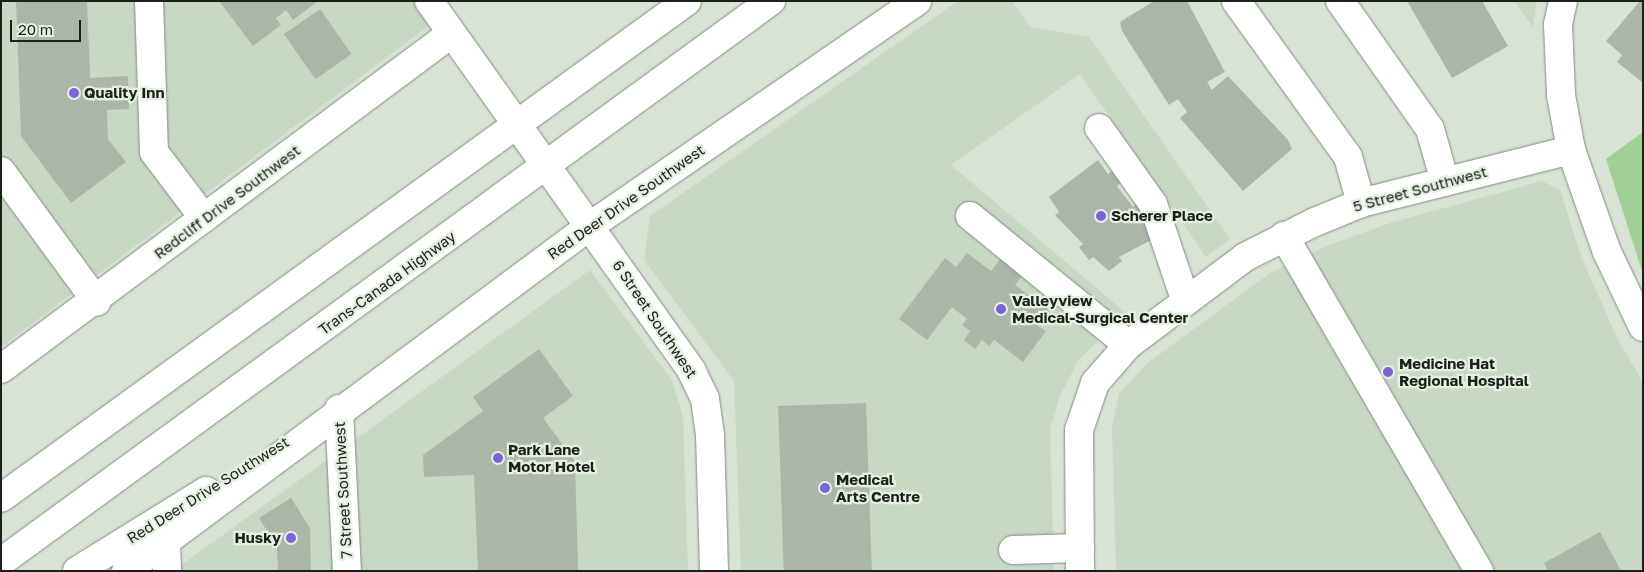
<!DOCTYPE html>
<html>
<head>
<meta charset="utf-8">
<style>
  body { margin:0 }
  #map { position:relative; width:1644px; height:572px; overflow:hidden; background:#d8e3d5; font-family:"Golos Text",sans-serif }
  div>[style] { position:absolute }
  .built>* { inset:0; background:#c8d8c5 }
  .green>* { inset:0; background:#a1d096 }
  .building>* { inset:0; background:#abb6a9; transform-origin:0 0 }
  .roads { filter:drop-shadow(0 0 1px #828d80) drop-shadow(0 0 1px #828d80) }
  .minor>* { height:28px; margin:-14px; padding:0 14px; transform-origin:14px; border-radius:14px; background:#fff }
  .highway>* { height:28px; margin:-14px; padding:0 14px; transform-origin:14px; border-radius:14px; background:#fff }
  .dots>* { width:14px; height:14px; translate:-50% -50%; box-sizing:border-box; border:2px solid #e5f0e2; border-radius:50% }
  span { translate:-50% -50%; white-space:nowrap; text-align:center; line-height:1.15; -webkit-text-stroke:4.5px #e5f0e2; paint-order:stroke }
  .poi-label { font-size:15px; color:#1c201b; font-weight:700 }
  .left { translate:0 -50%; text-align:left }
  .right { translate:-100% -50%; text-align:right }
  .street-label { font-size:15px; color:#1c201b }
  .frame { position:absolute; inset:0; border:2px solid #1c201b; pointer-events:none }
  .scale { position:absolute; left:10px; top:20px; width:71px; height:22px; box-sizing:border-box; border:2px solid #1c201b; border-top:0; padding-left:6px; font-size:15px; line-height:18px; white-space:nowrap; color:#1c201b; -webkit-text-stroke:4px #e5f0e2; paint-order:stroke }
</style>
</head>
<body>
<div id="map">
  <div class="built">
    <div style="clip-path:polygon(1px 1px,441px 1px,426px 28px,1px 347px)"></div>
    <div style="clip-path:polygon(958px 1px,1012px 1px,1030px 27px,1089px 37px,1230px 239px,1206px 257px,1080px 74px,951px 165px,1126px 313px,1078px 361px,1060px 396px,1050px 430px,1054px 571px,741px 571px,734px 381px,644px 260px,650px 216px)"></div>
    <div style="clip-path:polygon(1514px 1px,1537px 1px,1533px 27px)"></div>
    <div style="clip-path:polygon(1542px 181px,1560px 190px,1582px 259px,1619px 342px,1643px 382px,1643px 571px,1116px 571px,1112px 428px,1119px 393px,1149px 362px,1270px 273px,1329px 245px,1393px 222px)"></div>
    <div style="clip-path:polygon(590px 270px,672px 380px,683px 416px,688px 571px,173px 571px)"></div>
  </div>
  <div class="green">
    <div style="clip-path:polygon(1643px 132px,1643px 274px,1606px 159px)"></div>
  </div>
  <div class="building">
    <div style="clip-path:polygon(16px 1px,87px 1px,90px 78px,128px 76px,129px 109px,107px 110px,108px 139px,126px 162px,71px 203px,21px 136px)"></div>
    <div style="clip-path:polygon(219px 1px,318px 1px,293px 20px,286px 10px,276px 18px,281px 25px,253px 46px)"></div>
    <div style="clip-path:polygon(1154px 1px,1187px 1px,1225px 72px,1207px 82px,1212px 90px,1228px 76px,1288px 140px,1292px 149px,1243px 191px,1180px 118px,1187px 112px,1178px 99px,1169px 105px,1122px 31px,1120px 22px)"></div>
    <div style="clip-path:polygon(1407px 1px,1482px 1px,1508px 46px,1452px 78px)"></div>
    <div style="clip-path:polygon(1640px 1px,1643px 1px,1642px 82px,1617px 62px,1622px 55px,1606px 41px)"></div>
    <div style="left:320px;top:9px;width:55px;height:44px;rotate:55deg"></div>
    <div style="clip-path:polygon(1098px 160px,1108px 174px,1112px 171px,1121px 183px,1117px 186px,1133px 207px,1136px 204px,1152px 232px,1148px 235px,1151px 240px,1119px 257px,1122px 261px,1109px 271px,1093px 257px,1089px 260px,1079px 247px,1083px 244px,1055px 215px,1059px 212px,1049px 197px)"></div>
    <div style="clip-path:polygon(967px 253px,991px 271px,1005px 253px,1027px 269px,1015px 285px,1050px 311px,1038px 326px,1046px 331px,1023px 362px,994px 340px,989px 346px,982px 340px,975px 349px,964px 340px,970px 331px,962px 325px,967px 319px,952px 307px,927px 340px,899px 319px,945px 258px,956px 267px)"></div>
    <div style="clip-path:polygon(539px 349px,573px 396px,543px 418px,575px 461px,578px 571px,478px 571px,474px 475px,424px 477px,423px 455px,483px 411px,473px 397px)"></div>
    <div style="left:866px;top:403px;width:168px;height:88px;rotate:88deg"></div>
    <div style="clip-path:polygon(291px 498px,310px 528px,311px 571px,278px 571px,277px 547px,259px 518px)"></div>
    <div style="clip-path:polygon(1600px 532px,1621px 571px,1548px 571px,1544px 563px)"></div>
  </div>
  <div class="roads">
    <div class="minor">
      <div style="left:149px;top:1px;width:151px;rotate:88.1deg"></div>
      <div style="left:154px;top:152px;width:83px;rotate:52.9deg"></div>
      <div style="left:429px;top:1px;width:453px;rotate:54.6deg"></div>
      <div style="left:691px;top:370px;width:32px;rotate:64deg"></div>
      <div style="left:705px;top:399px;width:36px;rotate:82deg"></div>
      <div style="left:710px;top:435px;width:136px;rotate:88.3deg"></div>
      <div style="left:1236px;top:1px;width:192px;rotate:54.3deg"></div>
      <div style="left:1348px;top:157px;width:48px;rotate:74.2deg"></div>
      <div style="left:1340px;top:1px;width:156px;rotate:54.9deg"></div>
      <div style="left:1430px;top:129px;width:55px;rotate:74.2deg"></div>
      <div style="left:1563px;top:1px;width:25px;rotate:102deg"></div>
      <div style="left:1558px;top:25px;width:70px;rotate:87.5deg"></div>
      <div style="left:1561px;top:95px;width:56px;rotate:79.7deg"></div>
      <div style="left:1571px;top:150px;width:108px;rotate:70.6deg"></div>
      <div style="left:1607px;top:252px;width:83px;rotate:64.4deg"></div>
      <div style="left:1099px;top:128px;width:93px;rotate:54.6deg"></div>
      <div style="left:1153px;top:204px;width:100px;rotate:71.4deg"></div>
      <div style="left:1px;top:171px;width:162px;rotate:53.8deg"></div>
      <div style="left:970px;top:216px;width:204px;rotate:39.2deg"></div>
      <div style="left:1284px;top:236px;width:388px;rotate:59.8deg"></div>
      <div style="left:1px;top:369px;width:562px;rotate:-36.69deg"></div>
      <div style="left:339px;top:409px;width:162px;rotate:87.2deg"></div>
      <div style="left:166px;top:541px;width:30px;rotate:88deg"></div>
      <div style="left:1013px;top:550px;width:67px;rotate:-1.7deg"></div>
      <div style="left:77px;top:571px;width:152px;rotate:-31.8deg"></div>
      <div style="left:126px;top:571px;width:578px;rotate:-36.63deg"></div>
      <div style="left:590px;top:226px;width:397px;rotate:-34.5deg"></div>
      <div style="left:1080px;top:571px;width:141px;rotate:-90.4deg"></div>
      <div style="left:1079px;top:430px;width:50px;rotate:-71.2deg"></div>
      <div style="left:1095px;top:383px;width:50px;rotate:-49deg"></div>
      <div style="left:1128px;top:345px;width:146px;rotate:-36.9deg"></div>
      <div style="left:1245px;top:257px;width:78px;rotate:-26.6deg"></div>
      <div style="left:1315px;top:222px;width:50px;rotate:-22.4deg"></div>
      <div style="left:1361px;top:203px;width:217px;rotate:-14.2deg"></div>
    </div>
    <div class="highway">
      <div style="left:1px;top:498px;width:847px;rotate:-35.92deg"></div>
      <div style="left:1px;top:562px;width:953px;rotate:-36.08deg"></div>
    </div>
  </div>
  <div class="dots">
    <div style="left:74px;top:93px;background:#7d62dd"></div>
    <div style="left:1101px;top:216px;background:#7d62dd"></div>
    <div style="left:1001px;top:309px;background:#7d62dd"></div>
    <div style="left:1388px;top:372px;background:#7d62dd"></div>
    <div style="left:498px;top:458px;background:#7d62dd"></div>
    <div style="left:825px;top:488px;background:#7d62dd"></div>
    <div style="left:291px;top:538px;background:#7d62dd"></div>
  </div>
  <div class="poi-label">
    <span class="left" style="left:84px;top:93px">Quality Inn</span>
    <span class="left" style="left:1111px;top:216px">Scherer Place</span>
    <span class="left" style="left:1012px;top:309px">Valleyview<br>Medical-Surgical Center</span>
    <span class="left" style="left:1399px;top:372px">Medicine Hat<br>Regional Hospital</span>
    <span class="left" style="left:508px;top:458px">Park Lane<br>Motor Hotel</span>
    <span class="left" style="left:836px;top:488px">Medical<br>Arts Centre</span>
    <span class="right" style="left:281px;top:538px">Husky</span>
  </div>
  <div class="street-label">
    <span style="left:1420px;top:189px;rotate:-15deg">5 Street Southwest</span>
    <span style="left:227px;top:202px;rotate:-37deg">Redcliff Drive Southwest</span>
    <span style="left:626px;top:202px;rotate:-35deg">Red Deer Drive Southwest</span>
    <span style="left:387px;top:283px;rotate:-36deg">Trans-Canada Highway</span>
    <span style="left:655px;top:319px;rotate:56deg">6 Street Southwest</span>
    <span style="left:208px;top:490px;rotate:-32deg">Red Deer Drive Southwest</span>
    <span style="left:343px;top:490px;rotate:-93deg">7 Street Southwest</span>
  </div>
  <div class="frame"></div>
  <div class="scale">20 m</div>
</div>
</body>
</html>
